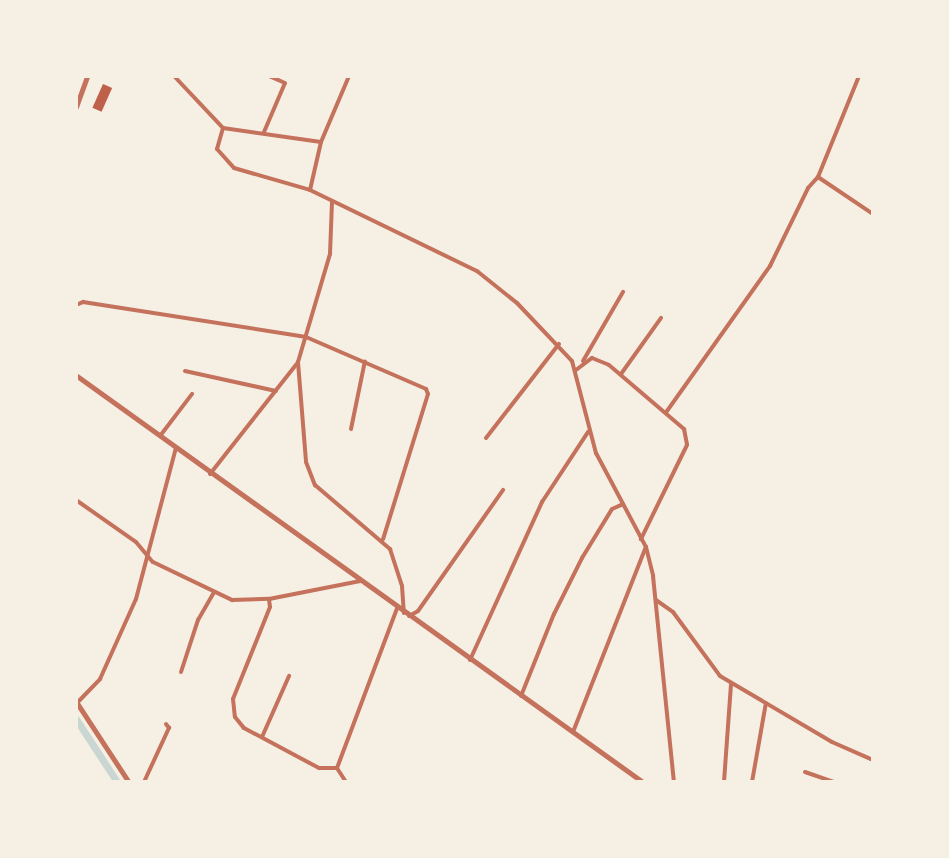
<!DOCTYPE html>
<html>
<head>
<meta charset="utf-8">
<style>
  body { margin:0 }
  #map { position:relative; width:949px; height:858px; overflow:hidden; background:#f6efe4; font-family:"Open Sans",sans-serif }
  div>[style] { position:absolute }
  .canal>* { height:7px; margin:-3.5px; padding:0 3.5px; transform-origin:3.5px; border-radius:3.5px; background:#c9d6d2 }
  .building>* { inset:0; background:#bf614a; transform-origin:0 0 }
  .minor>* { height:4px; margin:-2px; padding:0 2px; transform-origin:2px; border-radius:2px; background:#c5725c }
  .tertiary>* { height:4.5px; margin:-2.25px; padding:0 2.25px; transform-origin:2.25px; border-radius:2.25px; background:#c5725c }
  span { translate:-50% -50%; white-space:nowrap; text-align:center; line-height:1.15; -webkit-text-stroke:5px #f6efe4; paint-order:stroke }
  .frame { position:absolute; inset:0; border:78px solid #f6efe4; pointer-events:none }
</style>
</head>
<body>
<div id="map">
  <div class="canal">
    <div style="left:76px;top:719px;width:75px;rotate:56.9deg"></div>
  </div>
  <div class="building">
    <div style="left:103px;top:84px;width:10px;height:26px;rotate:24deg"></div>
  </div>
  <div class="minor">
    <div style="left:174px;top:76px;width:71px;rotate:46.7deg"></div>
    <div style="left:223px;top:128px;width:22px;rotate:106deg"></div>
    <div style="left:217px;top:149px;width:25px;rotate:48deg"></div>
    <div style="left:234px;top:168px;width:79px;rotate:16.1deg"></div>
    <div style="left:310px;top:190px;width:186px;rotate:25.9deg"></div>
    <div style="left:477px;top:271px;width:51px;rotate:38.7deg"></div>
    <div style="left:517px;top:303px;width:80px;rotate:46.5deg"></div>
    <div style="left:572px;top:361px;width:95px;rotate:75.4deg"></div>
    <div style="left:596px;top:453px;width:106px;rotate:62deg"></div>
    <div style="left:646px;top:547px;width:30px;rotate:76deg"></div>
    <div style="left:653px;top:576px;width:207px;rotate:84.2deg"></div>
    <div style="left:223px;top:128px;width:99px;rotate:8.1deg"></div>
    <div style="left:264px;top:132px;width:53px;rotate:-66.8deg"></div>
    <div style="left:285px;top:83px;width:17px;rotate:-156deg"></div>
    <div style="left:818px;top:177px;width:66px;rotate:33.9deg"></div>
    <div style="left:310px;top:190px;width:49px;rotate:-77.1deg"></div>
    <div style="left:321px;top:142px;width:72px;rotate:-67deg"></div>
    <div style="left:76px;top:305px;width:8px;rotate:-23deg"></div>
    <div style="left:83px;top:302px;width:226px;rotate:8.9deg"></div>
    <div style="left:306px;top:337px;width:131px;rotate:23.4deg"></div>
    <div style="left:426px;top:389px;width:5px;rotate:68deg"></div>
    <div style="left:428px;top:394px;width:152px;rotate:107.2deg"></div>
    <div style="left:583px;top:361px;width:80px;rotate:-59.9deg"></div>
    <div style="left:298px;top:362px;width:100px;rotate:85.4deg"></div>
    <div style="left:306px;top:462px;width:25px;rotate:69deg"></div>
    <div style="left:315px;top:485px;width:99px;rotate:40.5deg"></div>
    <div style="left:390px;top:549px;width:39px;rotate:72deg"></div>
    <div style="left:402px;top:586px;width:27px;rotate:86deg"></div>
    <div style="left:576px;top:370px;width:20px;rotate:-37deg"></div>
    <div style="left:592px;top:358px;width:18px;rotate:22deg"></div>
    <div style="left:609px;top:365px;width:99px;rotate:40.5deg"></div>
    <div style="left:684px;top:429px;width:16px;rotate:79deg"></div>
    <div style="left:687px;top:445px;width:105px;rotate:116.1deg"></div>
    <div style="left:185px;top:371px;width:93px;rotate:12.4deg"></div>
    <div style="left:621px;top:374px;width:69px;rotate:-54.5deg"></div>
    <div style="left:667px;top:411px;width:178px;rotate:-54.6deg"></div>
    <div style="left:770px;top:266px;width:87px;rotate:-64deg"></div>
    <div style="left:808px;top:188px;width:15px;rotate:-48deg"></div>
    <div style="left:818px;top:177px;width:109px;rotate:-67.9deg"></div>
    <div style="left:351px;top:429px;width:69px;rotate:-78.4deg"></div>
    <div style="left:160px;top:436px;width:53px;rotate:-52.7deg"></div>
    <div style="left:486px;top:438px;width:119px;rotate:-52.2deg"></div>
    <div style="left:210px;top:474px;width:142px;rotate:-51.8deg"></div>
    <div style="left:298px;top:362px;width:113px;rotate:-73.5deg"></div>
    <div style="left:330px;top:254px;width:52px;rotate:-87.8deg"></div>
    <div style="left:76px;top:500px;width:73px;rotate:35deg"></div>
    <div style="left:136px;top:542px;width:26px;rotate:50deg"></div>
    <div style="left:153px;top:562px;width:88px;rotate:25.7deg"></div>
    <div style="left:232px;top:600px;width:37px;rotate:-2deg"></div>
    <div style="left:269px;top:599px;width:93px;rotate:-11.2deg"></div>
    <div style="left:269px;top:599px;width:8px;rotate:83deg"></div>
    <div style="left:270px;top:607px;width:99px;rotate:111.9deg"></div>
    <div style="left:233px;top:699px;width:18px;rotate:84deg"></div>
    <div style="left:235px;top:717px;width:14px;rotate:51deg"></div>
    <div style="left:244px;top:728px;width:85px;rotate:28.1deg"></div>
    <div style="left:319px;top:768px;width:18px"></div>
    <div style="left:656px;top:600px;width:21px;rotate:35deg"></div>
    <div style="left:673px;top:612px;width:79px;rotate:53.7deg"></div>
    <div style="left:720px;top:676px;width:130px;rotate:30.5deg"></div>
    <div style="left:832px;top:742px;width:45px;rotate:23.7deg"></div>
    <div style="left:409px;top:616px;width:10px;rotate:-29deg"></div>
    <div style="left:418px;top:611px;width:148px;rotate:-54.9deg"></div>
    <div style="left:470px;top:660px;width:174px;rotate:-65.5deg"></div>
    <div style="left:542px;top:502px;width:84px;rotate:-56.7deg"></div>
    <div style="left:181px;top:672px;width:55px;rotate:-71.9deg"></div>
    <div style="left:198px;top:620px;width:32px;rotate:-60deg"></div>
    <div style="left:521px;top:696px;width:88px;rotate:-68.1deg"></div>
    <div style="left:554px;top:614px;width:63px;rotate:-63.4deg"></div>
    <div style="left:582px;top:558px;width:57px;rotate:-58.5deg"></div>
    <div style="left:612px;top:509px;width:12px;rotate:-24deg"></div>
    <div style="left:76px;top:704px;width:35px;rotate:-46deg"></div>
    <div style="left:100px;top:679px;width:88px;rotate:-65.8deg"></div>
    <div style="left:136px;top:599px;width:156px;rotate:-75.2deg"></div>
    <div style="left:573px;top:732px;width:199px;rotate:-68.5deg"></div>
    <div style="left:262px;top:737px;width:67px;rotate:-66.1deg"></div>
    <div style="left:805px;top:772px;width:31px;rotate:19deg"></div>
    <div style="left:144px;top:782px;width:60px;rotate:-65.2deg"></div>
    <div style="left:169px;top:728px;width:5px;rotate:-127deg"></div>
    <div style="left:346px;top:782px;width:17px;rotate:-123deg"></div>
    <div style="left:337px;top:768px;width:171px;rotate:-69.4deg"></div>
    <div style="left:724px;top:782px;width:98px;rotate:-85.9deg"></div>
    <div style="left:752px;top:782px;width:80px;rotate:-80deg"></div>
  </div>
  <div class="tertiary">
    <div style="left:76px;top:107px;width:33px;rotate:-70deg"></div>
    <div style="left:76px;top:375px;width:698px;rotate:35.67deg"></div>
    <div style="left:76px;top:701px;width:97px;rotate:56.8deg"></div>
  </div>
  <div class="frame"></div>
</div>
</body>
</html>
